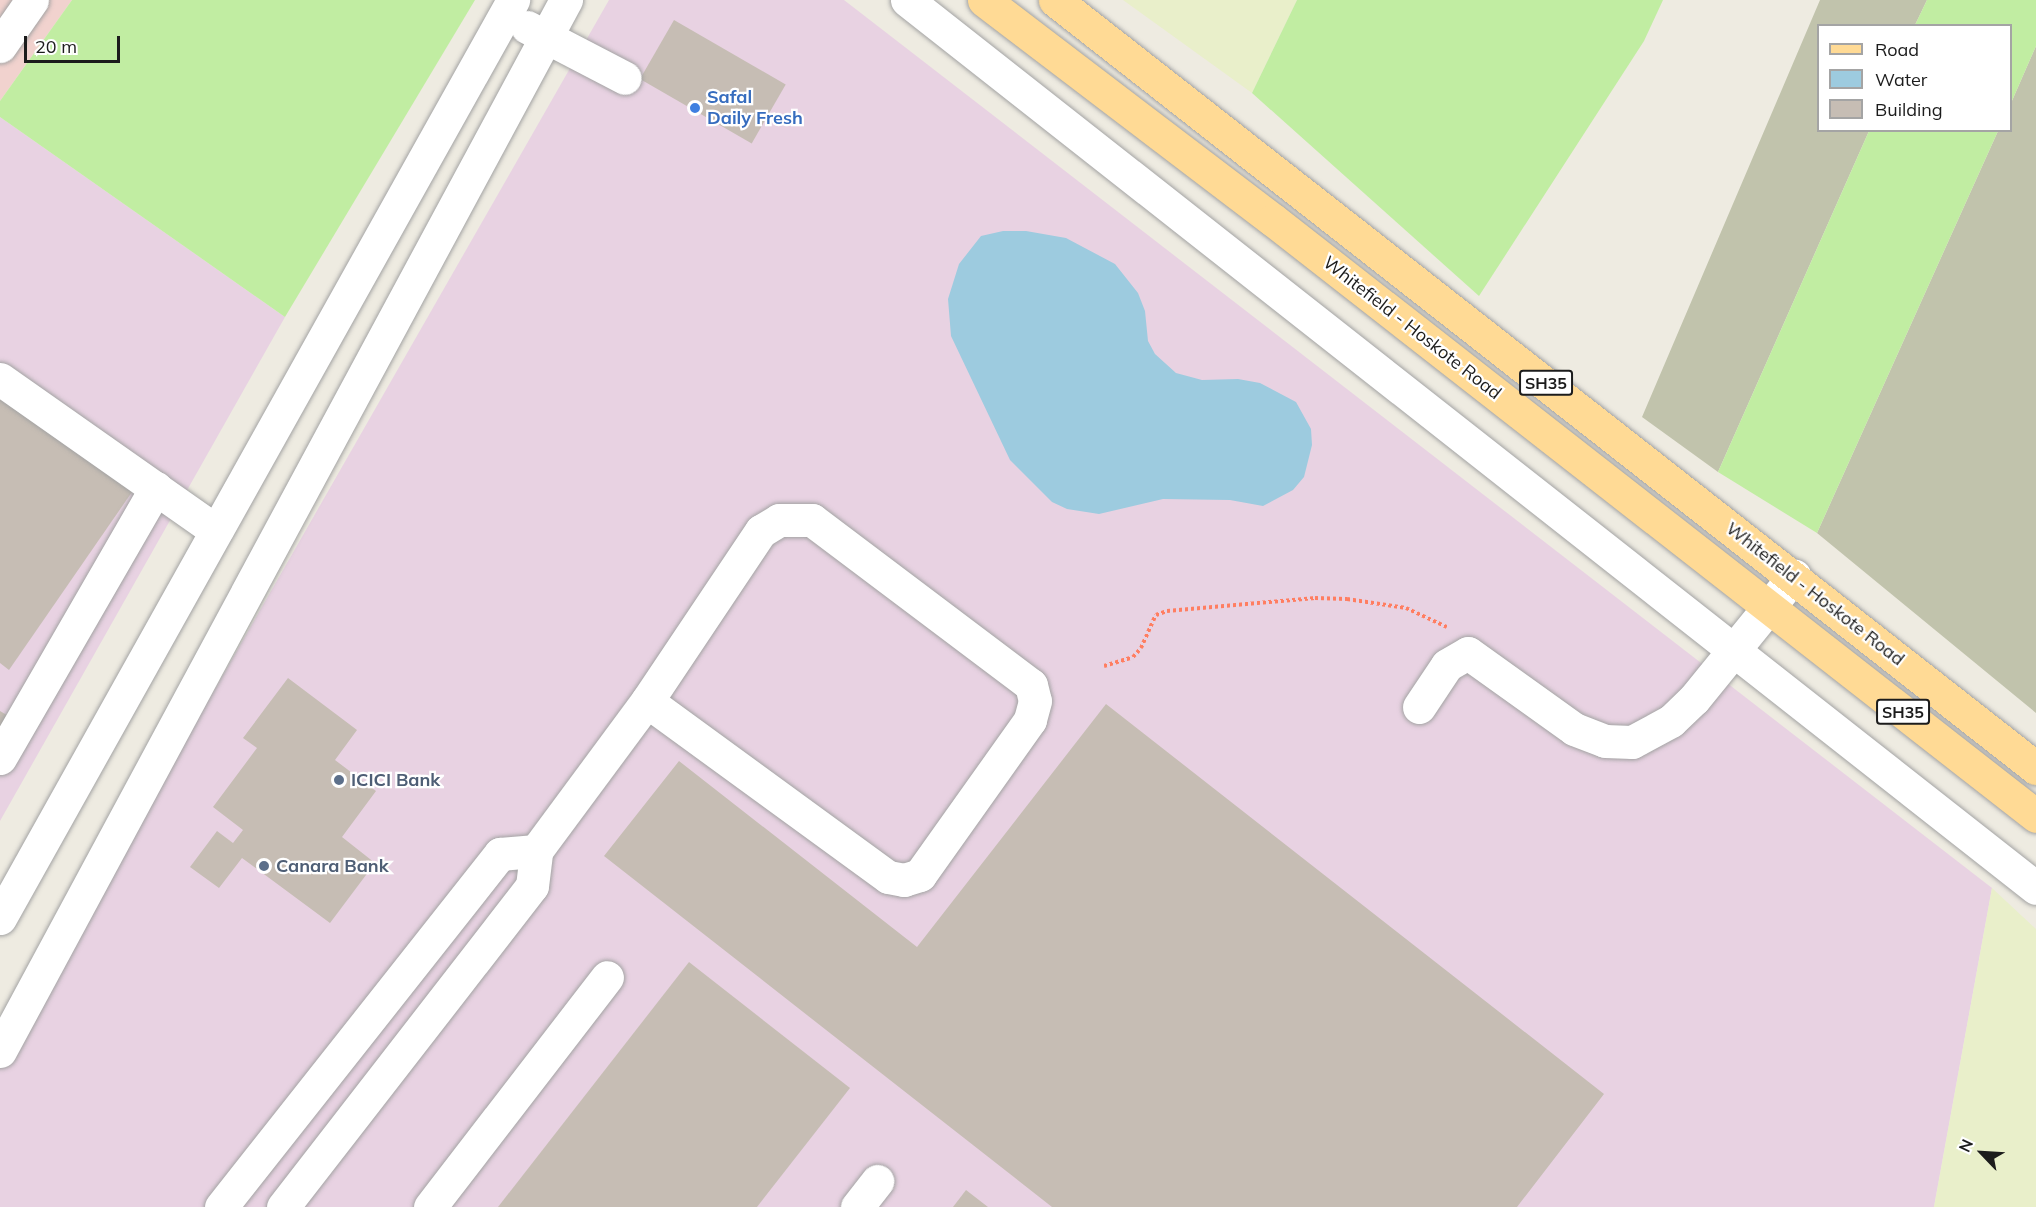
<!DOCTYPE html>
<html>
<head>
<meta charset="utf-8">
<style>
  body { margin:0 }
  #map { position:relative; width:2036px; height:1207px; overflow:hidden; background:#eeebe1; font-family:Mulish,sans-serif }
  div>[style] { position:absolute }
  .commercial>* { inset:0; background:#f1d2ce }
  .industrial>* { inset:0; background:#e8d2e2 }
  .construction>* { inset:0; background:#c1c3ac }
  .farmland>* { inset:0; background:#e9efca }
  .grass>* { inset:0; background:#c1eda2 }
  .water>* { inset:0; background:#9dcbdf }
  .building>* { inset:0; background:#c6bdb4; transform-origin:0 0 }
  .path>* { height:4px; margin-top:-2px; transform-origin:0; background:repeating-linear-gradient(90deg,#ff7e61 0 3px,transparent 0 6px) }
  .roads { filter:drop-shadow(0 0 2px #a3a3a3) drop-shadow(0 0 2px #a3a3a3) }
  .minor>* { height:33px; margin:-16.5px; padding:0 16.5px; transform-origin:16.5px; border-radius:16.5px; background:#fff }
  .major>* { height:33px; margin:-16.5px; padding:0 16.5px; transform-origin:16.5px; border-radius:16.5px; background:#ffda95 }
  .dots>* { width:16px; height:16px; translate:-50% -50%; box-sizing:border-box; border:3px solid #fff; border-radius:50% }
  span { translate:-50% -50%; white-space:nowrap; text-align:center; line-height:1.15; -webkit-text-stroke:4.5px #fff; paint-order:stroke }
  .shield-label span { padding:2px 4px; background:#fff; border:2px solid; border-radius:4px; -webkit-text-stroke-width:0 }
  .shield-label { font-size:16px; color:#1c1c1c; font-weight:700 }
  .shop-label { font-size:18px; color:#366cbe; font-weight:700 }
  .left { translate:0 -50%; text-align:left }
  .street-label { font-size:18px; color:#1c1c1c }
  .service-label { font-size:18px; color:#4e5e75; font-weight:700 }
  .legend { position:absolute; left:1817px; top:24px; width:195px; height:108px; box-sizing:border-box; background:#fff; border:2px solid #a4a4a4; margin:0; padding:8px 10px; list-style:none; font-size:18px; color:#1c1c1c }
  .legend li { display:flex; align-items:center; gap:12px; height:30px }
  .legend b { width:30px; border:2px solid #a4a4a4 }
  .north { position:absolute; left:1952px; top:1123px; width:60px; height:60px; -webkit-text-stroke:4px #fff; paint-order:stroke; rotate:295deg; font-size:16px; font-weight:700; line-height:24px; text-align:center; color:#1c1c1c }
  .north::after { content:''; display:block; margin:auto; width:21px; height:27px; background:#1c1c1c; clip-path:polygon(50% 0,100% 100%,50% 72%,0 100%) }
  .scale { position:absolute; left:24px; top:36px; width:96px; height:27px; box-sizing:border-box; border:3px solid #1c1c1c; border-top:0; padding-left:8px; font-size:18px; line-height:21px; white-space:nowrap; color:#1c1c1c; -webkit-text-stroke:4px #fff; paint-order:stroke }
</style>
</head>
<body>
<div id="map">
  <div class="commercial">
    <div style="clip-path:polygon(0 0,72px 0,0 101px)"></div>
  </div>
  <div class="industrial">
    <div style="clip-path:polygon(609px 0,844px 0,1992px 888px,1934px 1207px,0 1207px,0 1065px)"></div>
    <div style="clip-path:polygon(0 117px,285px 317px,0 821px)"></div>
  </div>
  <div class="construction">
    <div style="clip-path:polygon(1820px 0,1927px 0,1915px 25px,1818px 26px,1818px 130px,1869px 131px,1718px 472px,1642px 417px)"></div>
    <div style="clip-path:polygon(2036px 46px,2036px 713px,1817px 533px,1998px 131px,2010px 130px,2011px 103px)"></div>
  </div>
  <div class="farmland">
    <div style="clip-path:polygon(1123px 0,1297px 0,1252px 93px)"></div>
    <div style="clip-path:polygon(1992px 888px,2036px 929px,2036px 1207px,1934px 1207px)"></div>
  </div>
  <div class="grass">
    <div style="clip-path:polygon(72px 0,475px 0,285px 317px,0 117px,0 101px)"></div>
    <div style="clip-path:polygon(1297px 0,1663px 0,1644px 41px,1479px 296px,1252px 93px)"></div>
    <div style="clip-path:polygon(1927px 0,2036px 0,2036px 46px,2011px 103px,2010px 26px,1915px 25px)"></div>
    <div style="clip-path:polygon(1869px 131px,1998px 131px,1817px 533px,1718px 472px)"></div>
  </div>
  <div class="water">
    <div style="clip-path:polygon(1003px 231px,1026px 231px,1066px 238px,1115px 264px,1138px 293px,1145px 311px,1148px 341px,1155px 354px,1176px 373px,1202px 380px,1238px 379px,1260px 383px,1296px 402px,1311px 429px,1312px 445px,1304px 477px,1293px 490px,1263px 506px,1230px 500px,1163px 499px,1099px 514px,1067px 509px,1052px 502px,1010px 460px,951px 336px,948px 299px,959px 264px,981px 236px)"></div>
  </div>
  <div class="building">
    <div style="left:674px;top:20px;width:129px;height:68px;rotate:30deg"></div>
    <div style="clip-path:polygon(0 399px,132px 492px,9px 670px,0 663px)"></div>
    <div style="clip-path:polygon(288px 678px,357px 730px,335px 760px,376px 791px,342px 837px,375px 863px,330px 923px,242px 858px,219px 888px,190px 867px,217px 831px,233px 843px,243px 830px,213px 807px,257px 748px,243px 738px)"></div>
    <div style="clip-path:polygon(1106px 704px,1604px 1094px,1517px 1207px,1052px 1207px,604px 856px,679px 761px,917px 947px)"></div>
    <div style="clip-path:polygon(0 711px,10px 717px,0 731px)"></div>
    <div style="clip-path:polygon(689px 962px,850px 1088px,757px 1207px,498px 1207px)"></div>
    <div style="clip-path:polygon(966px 1190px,988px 1207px,953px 1207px)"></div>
  </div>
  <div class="path">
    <div style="left:1104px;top:666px;width:30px;rotate:-17deg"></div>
    <div style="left:1133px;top:657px;width:12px;rotate:-48deg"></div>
    <div style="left:1141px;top:648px;width:36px;rotate:-66deg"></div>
    <div style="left:1156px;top:615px;width:12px;rotate:-20deg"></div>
    <div style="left:1167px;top:611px;width:149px;rotate:-5deg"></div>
    <div style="left:1315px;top:598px;width:32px;rotate:2deg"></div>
    <div style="left:1347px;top:599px;width:60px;rotate:8.7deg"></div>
    <div style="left:1406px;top:608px;width:45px;rotate:24.9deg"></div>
  </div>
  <div class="roads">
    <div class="minor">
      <div style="left:907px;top:0;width:1436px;rotate:38.19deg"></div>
      <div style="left:527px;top:27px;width:110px;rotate:27.5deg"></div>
      <div style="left:0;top:46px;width:56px;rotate:-55.2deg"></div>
      <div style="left:0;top:379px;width:264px;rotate:35.1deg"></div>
      <div style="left:1419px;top:707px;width:50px;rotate:-56.3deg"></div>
      <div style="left:1447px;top:665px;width:24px;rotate:-30deg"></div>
      <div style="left:1468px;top:653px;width:130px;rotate:35.6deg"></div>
      <div style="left:1574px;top:729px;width:33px;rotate:21deg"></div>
      <div style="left:1605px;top:741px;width:27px;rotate:2deg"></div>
      <div style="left:1632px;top:742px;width:44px;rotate:-28.3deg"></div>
      <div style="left:1671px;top:721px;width:32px;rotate:-44deg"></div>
      <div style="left:1694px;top:699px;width:159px;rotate:-50.9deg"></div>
      <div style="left:0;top:758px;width:312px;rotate:-60deg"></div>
      <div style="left:0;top:918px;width:1052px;rotate:-60.8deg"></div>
      <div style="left:0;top:1051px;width:1194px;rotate:-61.7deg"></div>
      <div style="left:221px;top:1207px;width:450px;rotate:-51.7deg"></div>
      <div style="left:500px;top:854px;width:36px;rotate:-5deg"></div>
      <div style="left:283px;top:1207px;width:406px;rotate:-52.2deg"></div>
      <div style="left:532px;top:886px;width:35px;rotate:-83deg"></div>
      <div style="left:536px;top:851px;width:187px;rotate:-53.5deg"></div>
      <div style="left:647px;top:701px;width:205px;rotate:-56.2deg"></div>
      <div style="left:761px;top:531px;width:21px;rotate:-31deg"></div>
      <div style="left:779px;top:520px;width:33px"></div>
      <div style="left:812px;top:520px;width:274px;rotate:37deg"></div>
      <div style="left:1031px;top:685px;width:16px;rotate:76deg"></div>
      <div style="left:1035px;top:701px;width:20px;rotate:105deg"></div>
      <div style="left:1030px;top:720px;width:190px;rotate:125.4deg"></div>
      <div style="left:920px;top:875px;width:17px;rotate:163deg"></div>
      <div style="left:904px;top:880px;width:16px;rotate:-169deg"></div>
      <div style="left:888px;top:877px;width:298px;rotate:-143.9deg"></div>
      <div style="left:430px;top:1207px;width:290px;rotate:-52.4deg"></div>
      <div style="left:857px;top:1207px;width:33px;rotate:-52deg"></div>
    </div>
    <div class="major">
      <div style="left:984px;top:0;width:363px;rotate:37.3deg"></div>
      <div style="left:1273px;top:220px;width:968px;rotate:37.99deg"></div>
      <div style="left:1055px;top:0;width:1246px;rotate:38.06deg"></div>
    </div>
  </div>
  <div class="dots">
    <div style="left:695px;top:108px;background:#3f7fe0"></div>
    <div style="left:339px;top:780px;background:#5c6f8a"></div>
    <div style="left:264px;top:866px;background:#5c6f8a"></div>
  </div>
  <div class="shield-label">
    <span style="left:1546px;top:383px">SH35</span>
    <span style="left:1903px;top:712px">SH35</span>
  </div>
  <div class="shop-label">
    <span class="left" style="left:707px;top:108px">Safal<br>Daily Fresh</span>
  </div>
  <div class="street-label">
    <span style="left:1412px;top:328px;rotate:38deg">Whitefield - Hoskote Road</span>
    <span style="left:1815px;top:594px;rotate:38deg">Whitefield - Hoskote Road</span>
  </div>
  <div class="service-label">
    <span class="left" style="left:351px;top:780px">ICICI Bank</span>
    <span class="left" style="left:276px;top:866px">Canara Bank</span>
  </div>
  <ul class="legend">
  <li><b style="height:8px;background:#ffda95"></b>Road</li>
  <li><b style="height:16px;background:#9dcbdf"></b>Water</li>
  <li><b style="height:16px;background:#c6bdb4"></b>Building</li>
  </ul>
  <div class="north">N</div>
  <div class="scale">20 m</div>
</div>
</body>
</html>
